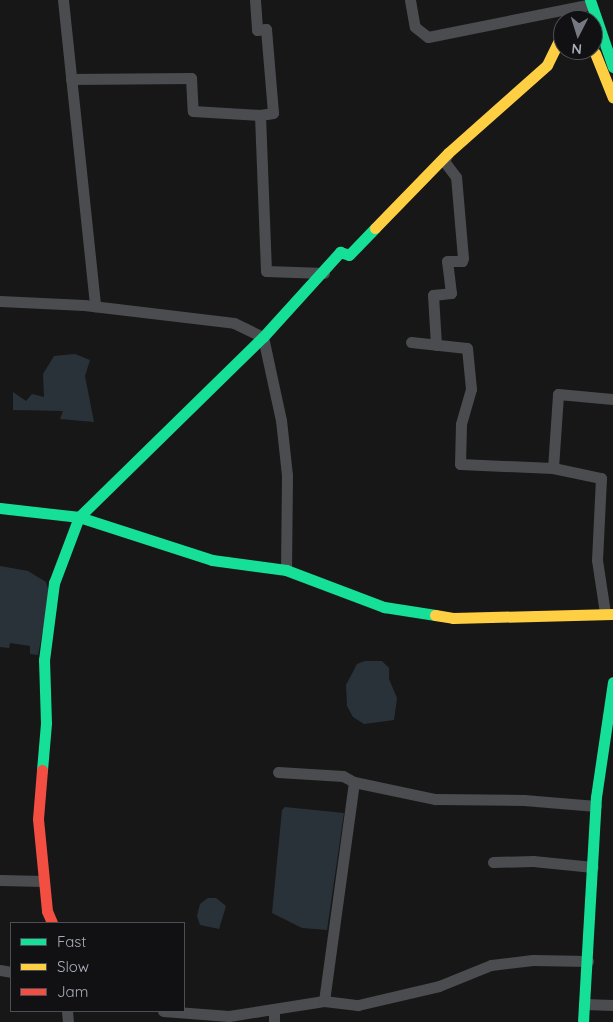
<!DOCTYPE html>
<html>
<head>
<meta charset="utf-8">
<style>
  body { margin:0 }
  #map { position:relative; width:613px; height:1022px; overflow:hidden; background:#171717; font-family:Quicksand,sans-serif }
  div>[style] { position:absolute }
  .water>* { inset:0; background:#2a3239 }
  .street>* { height:11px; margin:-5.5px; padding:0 5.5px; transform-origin:5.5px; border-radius:5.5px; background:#4b4c50 }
  .fast>* { height:11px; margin:-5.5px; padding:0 5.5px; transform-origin:5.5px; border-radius:5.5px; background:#16e098 }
  .slow>* { height:11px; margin:-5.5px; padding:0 5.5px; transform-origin:5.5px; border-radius:5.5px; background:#ffcf43 }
  .jam>* { height:11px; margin:-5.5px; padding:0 5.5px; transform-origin:5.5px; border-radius:5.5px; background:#f24e42 }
  span { translate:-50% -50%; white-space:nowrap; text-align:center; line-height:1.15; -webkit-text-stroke:4.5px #111113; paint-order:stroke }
  .legend { position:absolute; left:10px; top:922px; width:175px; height:90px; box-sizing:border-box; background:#111113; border:1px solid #4d4f55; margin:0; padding:6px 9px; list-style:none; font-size:15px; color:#a8adb8 }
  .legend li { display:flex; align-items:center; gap:10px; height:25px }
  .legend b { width:25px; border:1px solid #4d4f55 }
  .north { position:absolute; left:553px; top:10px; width:50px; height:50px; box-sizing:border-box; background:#111113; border:1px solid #4d4f55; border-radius:50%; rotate:185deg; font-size:14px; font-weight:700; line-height:20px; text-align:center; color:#a8adb8 }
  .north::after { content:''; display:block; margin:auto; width:18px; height:22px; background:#757880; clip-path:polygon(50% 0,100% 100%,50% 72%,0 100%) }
</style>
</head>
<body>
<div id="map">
  <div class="water">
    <div style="clip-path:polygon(75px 354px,90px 360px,85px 376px,94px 422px,60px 419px,63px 411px,13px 410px,13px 392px,26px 401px,32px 394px,44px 397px,43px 374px,54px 356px)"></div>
    <div style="clip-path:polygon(0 566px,28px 571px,46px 582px,50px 595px,38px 655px,30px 654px,30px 646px,10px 643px,9px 648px,0 647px)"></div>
    <div style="clip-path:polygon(365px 661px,382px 661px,389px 668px,389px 679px,397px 698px,394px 720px,364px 724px,353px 717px,347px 706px,346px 685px,357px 664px)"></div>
    <div style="clip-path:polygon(285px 807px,344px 813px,327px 930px,302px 928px,272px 913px,282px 810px)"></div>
    <div style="clip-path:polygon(208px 898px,216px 898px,226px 906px,219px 929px,200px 925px,197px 916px,200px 904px)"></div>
  </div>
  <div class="street">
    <div style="left:63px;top:0;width:308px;rotate:84deg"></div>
    <div style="left:255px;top:0;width:30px;rotate:86deg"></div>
    <div style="left:257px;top:30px;width:9px;rotate:-6deg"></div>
    <div style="left:266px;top:29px;width:84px;rotate:85.2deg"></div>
    <div style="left:273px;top:113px;width:13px;rotate:171deg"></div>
    <div style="left:260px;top:115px;width:156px;rotate:87.8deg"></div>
    <div style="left:266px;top:271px;width:58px;rotate:2deg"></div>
    <div style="left:410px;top:0;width:27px;rotate:80deg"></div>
    <div style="left:415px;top:27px;width:16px;rotate:38deg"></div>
    <div style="left:428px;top:37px;width:166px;rotate:-11.4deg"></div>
    <div style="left:71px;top:79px;width:120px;rotate:-0.5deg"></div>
    <div style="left:191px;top:78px;width:33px;rotate:87deg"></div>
    <div style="left:193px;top:111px;width:67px;rotate:3.4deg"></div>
    <div style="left:0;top:301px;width:84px;rotate:2.7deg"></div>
    <div style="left:84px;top:305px;width:151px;rotate:6.8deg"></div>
    <div style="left:234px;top:323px;width:32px;rotate:26deg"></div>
    <div style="left:263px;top:337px;width:85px;rotate:77.8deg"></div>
    <div style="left:281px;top:420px;width:55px;rotate:83.8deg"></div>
    <div style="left:287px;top:475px;width:95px;rotate:90.6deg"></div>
    <div style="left:411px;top:342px;width:56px;rotate:6.1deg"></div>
    <div style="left:467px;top:348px;width:41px;rotate:84.4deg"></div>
    <div style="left:471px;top:389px;width:36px;rotate:106deg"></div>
    <div style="left:461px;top:424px;width:40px;rotate:91.4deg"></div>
    <div style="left:460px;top:464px;width:93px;rotate:2.5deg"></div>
    <div style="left:553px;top:468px;width:49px;rotate:11.8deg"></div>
    <div style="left:601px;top:478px;width:82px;rotate:92.8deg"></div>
    <div style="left:597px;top:560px;width:54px;rotate:81.4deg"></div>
    <div style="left:436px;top:345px;width:50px;rotate:-93.4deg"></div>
    <div style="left:433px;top:295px;width:18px;rotate:-6deg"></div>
    <div style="left:451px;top:293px;width:32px;rotate:-97deg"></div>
    <div style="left:447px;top:261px;width:15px"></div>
    <div style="left:462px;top:261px;width:3px;rotate:-72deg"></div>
    <div style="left:463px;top:258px;width:81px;rotate:-94.9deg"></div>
    <div style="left:456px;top:177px;width:20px;rotate:-127deg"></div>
    <div style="left:444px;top:161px;width:9px;rotate:-63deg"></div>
    <div style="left:553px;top:468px;width:74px;rotate:-86.1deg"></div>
    <div style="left:558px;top:394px;width:55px;rotate:5.2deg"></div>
    <div style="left:278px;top:772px;width:65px;rotate:3.5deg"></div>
    <div style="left:343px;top:776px;width:13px;rotate:29deg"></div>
    <div style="left:354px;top:782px;width:83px;rotate:11.9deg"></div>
    <div style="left:435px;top:799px;width:89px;rotate:0.6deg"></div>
    <div style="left:524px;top:800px;width:72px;rotate:4.8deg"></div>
    <div style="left:493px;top:862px;width:40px;rotate:-1.4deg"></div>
    <div style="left:533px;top:861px;width:60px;rotate:5.7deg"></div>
    <div style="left:0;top:880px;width:44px;rotate:1.3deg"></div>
    <div style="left:0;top:970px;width:11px;rotate:10deg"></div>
    <div style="left:324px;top:1001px;width:221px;rotate:-82.2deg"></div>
    <div style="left:584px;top:1004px;width:29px;rotate:2deg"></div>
    <div style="left:67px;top:1011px;width:11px;rotate:85deg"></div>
    <div style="left:163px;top:1011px;width:66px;rotate:4.3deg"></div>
    <div style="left:229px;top:1016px;width:96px;rotate:-9deg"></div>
    <div style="left:324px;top:1001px;width:34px;rotate:7deg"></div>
    <div style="left:358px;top:1005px;width:83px;rotate:-13.2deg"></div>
    <div style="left:439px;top:986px;width:56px;rotate:-22deg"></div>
    <div style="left:491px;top:965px;width:42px;rotate:-6.8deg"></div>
    <div style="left:533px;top:960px;width:55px;rotate:1deg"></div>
    <div style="left:274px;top:1022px;width:13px;rotate:-90deg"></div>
  </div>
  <div class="fast">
    <div style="left:590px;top:0;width:71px;rotate:71.1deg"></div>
    <div style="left:0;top:508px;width:80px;rotate:6.5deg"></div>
    <div style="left:79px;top:517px;width:257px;rotate:-44.4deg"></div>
    <div style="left:263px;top:337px;width:115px;rotate:-47.8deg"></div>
    <div style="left:340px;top:252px;width:9px;rotate:18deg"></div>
    <div style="left:349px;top:255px;width:37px;rotate:-46deg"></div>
    <div style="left:42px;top:770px;width:47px;rotate:-85.1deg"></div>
    <div style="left:46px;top:723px;width:63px;rotate:-91.8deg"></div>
    <div style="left:44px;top:660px;width:78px;rotate:-82.6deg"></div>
    <div style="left:54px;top:583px;width:71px;rotate:-69.3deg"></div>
    <div style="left:79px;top:517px;width:140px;rotate:17.9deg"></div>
    <div style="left:212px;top:560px;width:75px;rotate:7.7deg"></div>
    <div style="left:286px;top:570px;width:105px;rotate:20.7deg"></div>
    <div style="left:384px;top:607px;width:52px;rotate:8.9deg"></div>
    <div style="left:583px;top:1022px;width:225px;rotate:-86.7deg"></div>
    <div style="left:596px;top:797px;width:116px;rotate:-81.6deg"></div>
  </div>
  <div class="slow">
    <div style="left:595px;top:53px;width:48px;rotate:68.2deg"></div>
    <div style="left:375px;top:228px;width:105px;rotate:-45.8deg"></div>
    <div style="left:448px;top:153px;width:132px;rotate:-41.6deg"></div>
    <div style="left:547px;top:65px;width:37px;rotate:-64deg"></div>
    <div style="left:435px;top:615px;width:18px;rotate:9deg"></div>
    <div style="left:453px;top:618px;width:160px;rotate:-1.4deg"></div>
  </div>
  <div class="jam">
    <div style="left:42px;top:770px;width:49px;rotate:94.7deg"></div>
    <div style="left:38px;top:819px;width:92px;rotate:84.4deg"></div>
    <div style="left:47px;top:911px;width:13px;rotate:67deg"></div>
  </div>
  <ul class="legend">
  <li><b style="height:6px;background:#16e098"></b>Fast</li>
  <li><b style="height:6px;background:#ffcf43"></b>Slow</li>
  <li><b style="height:6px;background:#f24e42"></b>Jam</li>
  </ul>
  <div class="north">N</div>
</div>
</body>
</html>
